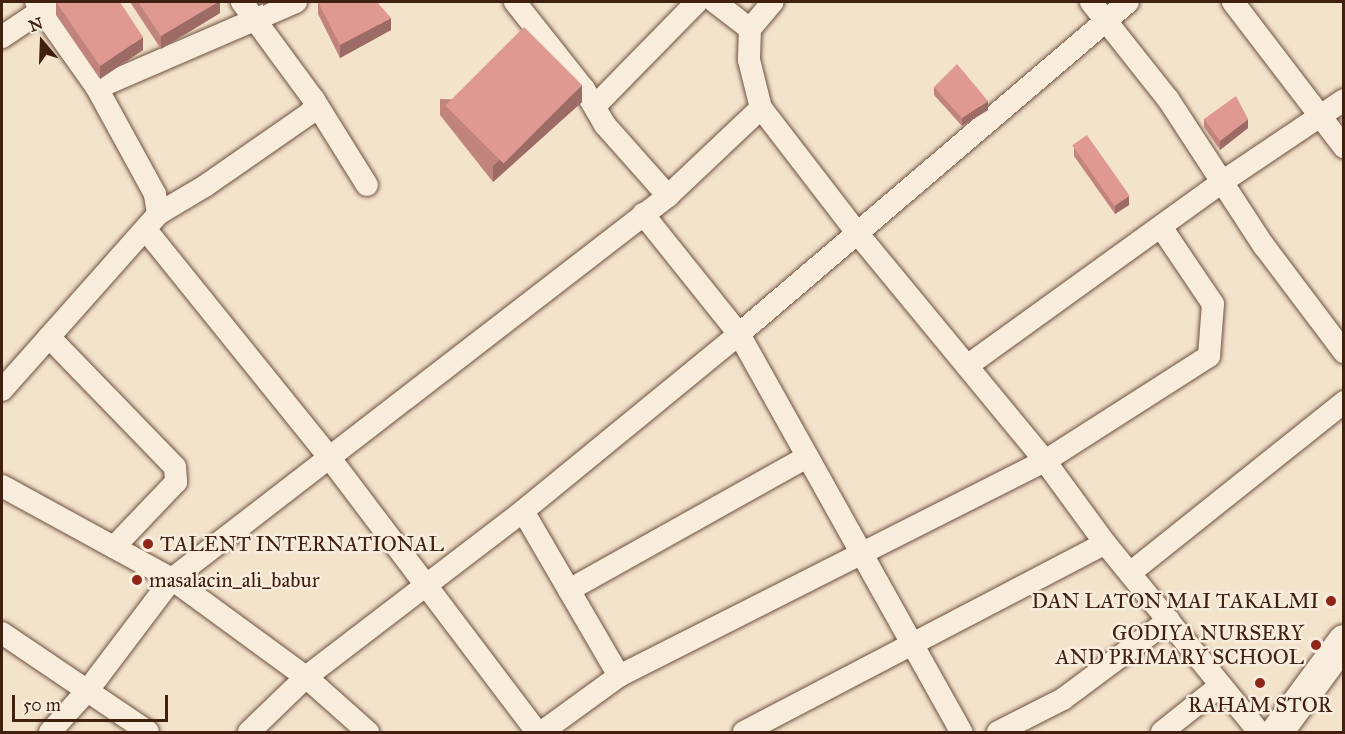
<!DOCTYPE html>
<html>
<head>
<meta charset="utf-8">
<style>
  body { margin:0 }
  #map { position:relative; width:1345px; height:734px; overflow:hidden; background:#f4e3cb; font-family:"IM FELL Great Primer",serif }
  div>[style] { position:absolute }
  .roads { filter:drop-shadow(0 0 2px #6d513e) drop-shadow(0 0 2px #6d513e) }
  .street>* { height:22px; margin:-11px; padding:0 11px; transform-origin:11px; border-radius:11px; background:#f8eddd }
  .secondary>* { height:32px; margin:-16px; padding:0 16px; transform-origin:16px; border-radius:16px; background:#f8eddd }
  .wall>* { inset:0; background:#c0847d }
  .shaded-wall>* { inset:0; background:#9c6b66 }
  .building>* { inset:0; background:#df9991; transform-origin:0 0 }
  .dots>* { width:16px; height:16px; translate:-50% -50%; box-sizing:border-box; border:3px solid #f8eddd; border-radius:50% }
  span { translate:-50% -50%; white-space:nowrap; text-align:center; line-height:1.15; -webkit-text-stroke:5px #f8eddd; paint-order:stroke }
  .poi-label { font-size:21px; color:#40200f }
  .left { translate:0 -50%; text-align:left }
  .right { translate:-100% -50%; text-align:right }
  .frame { position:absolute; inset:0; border:3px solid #40200f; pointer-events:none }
  .north { position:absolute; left:12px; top:12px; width:60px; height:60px; -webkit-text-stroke:4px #f8eddd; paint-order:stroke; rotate:341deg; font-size:16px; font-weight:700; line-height:24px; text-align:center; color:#40200f }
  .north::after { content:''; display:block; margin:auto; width:21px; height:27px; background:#40200f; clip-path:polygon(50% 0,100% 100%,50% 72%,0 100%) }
  .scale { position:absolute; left:12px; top:695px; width:156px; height:27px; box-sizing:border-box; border:3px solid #40200f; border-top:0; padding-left:8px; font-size:18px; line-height:21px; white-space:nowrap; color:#40200f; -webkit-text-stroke:4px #f8eddd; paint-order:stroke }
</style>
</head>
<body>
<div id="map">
  <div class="roads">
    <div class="street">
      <div style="left:515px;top:2px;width:111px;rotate:51.6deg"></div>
      <div style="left:584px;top:89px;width:42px;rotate:59.7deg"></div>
      <div style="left:605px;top:125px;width:95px;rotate:48.4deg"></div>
      <div style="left:715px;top:2px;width:44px;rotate:37.6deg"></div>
      <div style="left:750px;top:29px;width:31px;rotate:92deg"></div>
      <div style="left:749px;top:60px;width:49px;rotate:76deg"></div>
      <div style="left:761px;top:108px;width:159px;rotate:52.4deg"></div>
      <div style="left:858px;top:234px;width:294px;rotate:50.5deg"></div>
      <div style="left:1045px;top:461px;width:102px;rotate:53.8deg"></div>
      <div style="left:1105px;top:543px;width:244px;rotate:50.8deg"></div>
      <div style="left:1091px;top:2px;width:124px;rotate:51.6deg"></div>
      <div style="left:1168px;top:99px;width:176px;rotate:56.9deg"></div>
      <div style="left:1264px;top:246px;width:133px;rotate:53deg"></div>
      <div style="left:1233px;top:2px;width:183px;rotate:52.6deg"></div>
      <div style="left:750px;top:29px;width:35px;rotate:-50deg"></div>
      <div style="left:2px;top:37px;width:63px;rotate:-33.9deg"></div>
      <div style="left:97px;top:88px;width:217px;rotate:-23.4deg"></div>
      <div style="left:314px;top:100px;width:100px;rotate:58.1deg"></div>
      <div style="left:595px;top:106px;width:146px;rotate:-45.6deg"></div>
      <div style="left:158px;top:214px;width:55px;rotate:-30.8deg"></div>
      <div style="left:205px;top:186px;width:128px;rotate:-34.8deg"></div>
      <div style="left:310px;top:113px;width:7px;rotate:-56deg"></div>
      <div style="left:314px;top:107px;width:7px;rotate:-90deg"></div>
      <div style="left:314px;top:100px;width:122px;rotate:-126.3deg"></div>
      <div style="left:643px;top:214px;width:154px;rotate:51.3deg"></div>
      <div style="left:739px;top:334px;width:456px;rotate:60.8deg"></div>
      <div style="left:146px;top:230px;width:292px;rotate:51.1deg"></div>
      <div style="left:329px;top:457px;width:345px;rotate:52.9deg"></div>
      <div style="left:49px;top:337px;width:181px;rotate:45.9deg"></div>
      <div style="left:175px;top:467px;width:15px;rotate:86deg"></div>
      <div style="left:176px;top:482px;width:90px;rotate:133.6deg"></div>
      <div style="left:967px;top:366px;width:314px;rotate:-35.8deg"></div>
      <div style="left:1222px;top:182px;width:147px;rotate:-33.9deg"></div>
      <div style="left:2px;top:390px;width:235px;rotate:-48.4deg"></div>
      <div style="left:158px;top:214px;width:20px;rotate:-99deg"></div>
      <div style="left:155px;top:194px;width:121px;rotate:-118.7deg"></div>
      <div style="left:97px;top:88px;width:105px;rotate:-125.3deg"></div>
      <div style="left:2px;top:486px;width:194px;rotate:28.7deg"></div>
      <div style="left:172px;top:579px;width:166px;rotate:36.2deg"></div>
      <div style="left:306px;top:677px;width:83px;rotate:41.6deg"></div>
      <div style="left:523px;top:511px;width:191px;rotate:59.8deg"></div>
      <div style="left:1130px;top:573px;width:274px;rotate:-38.6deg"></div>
      <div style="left:569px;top:590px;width:273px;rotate:-29.2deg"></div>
      <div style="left:2px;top:633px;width:176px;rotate:34.1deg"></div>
      <div style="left:50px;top:732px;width:57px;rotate:-47.9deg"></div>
      <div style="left:88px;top:690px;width:139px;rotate:-52.9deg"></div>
      <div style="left:172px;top:579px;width:627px;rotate:-37.67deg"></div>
      <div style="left:668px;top:196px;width:128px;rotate:-43.4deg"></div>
      <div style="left:249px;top:732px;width:79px;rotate:-44deg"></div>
      <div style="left:306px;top:677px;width:273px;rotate:-37.4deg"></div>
      <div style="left:523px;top:511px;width:279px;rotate:-39.3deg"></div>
      <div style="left:739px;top:334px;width:511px;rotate:-40.48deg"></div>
      <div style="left:542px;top:732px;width:95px;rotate:-36deg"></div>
      <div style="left:619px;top:676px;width:477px;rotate:-26.8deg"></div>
      <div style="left:1045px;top:461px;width:195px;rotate:-32.6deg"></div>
      <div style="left:1209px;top:356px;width:52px;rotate:-85.6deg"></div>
      <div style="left:1213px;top:304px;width:93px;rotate:-124deg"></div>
      <div style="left:744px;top:732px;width:407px;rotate:-27.6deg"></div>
      <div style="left:998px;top:732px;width:73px;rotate:-26.9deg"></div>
      <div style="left:1063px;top:699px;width:132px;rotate:-36.7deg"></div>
      <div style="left:1162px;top:732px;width:75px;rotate:-38.5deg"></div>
    </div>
    <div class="secondary">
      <div style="left:1277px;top:732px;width:113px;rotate:-53.6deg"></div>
    </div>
  </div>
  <div class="wall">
    <div style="clip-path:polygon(56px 2px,143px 50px,100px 79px,56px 15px)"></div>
    <div style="clip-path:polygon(130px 2px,220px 2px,220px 13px,161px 49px)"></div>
    <div style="clip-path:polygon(318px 2px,391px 30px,340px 58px,318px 14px)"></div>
    <div style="clip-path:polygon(934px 87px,988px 110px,962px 126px,934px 95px)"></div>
    <div style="clip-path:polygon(440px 99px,582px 102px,493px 182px,440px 115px)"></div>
    <div style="clip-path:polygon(1204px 119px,1248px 128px,1220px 150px,1204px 127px)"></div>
    <div style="clip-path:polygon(1074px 147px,1129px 205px,1115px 214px,1074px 156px)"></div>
  </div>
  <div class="shaded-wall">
    <div style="clip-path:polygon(218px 2px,220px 2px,220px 13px,161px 49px,161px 36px)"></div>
    <div style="clip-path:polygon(263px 2px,271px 2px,263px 6px)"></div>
    <div style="clip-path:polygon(391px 18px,391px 30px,340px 58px,340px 45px)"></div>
    <div style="clip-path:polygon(143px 37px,143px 50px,100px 79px,100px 66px)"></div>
    <div style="clip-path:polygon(582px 85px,582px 102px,493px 182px,493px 166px)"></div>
    <div style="clip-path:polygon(988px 101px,988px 110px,962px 126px,962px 118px)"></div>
    <div style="clip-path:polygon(1248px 119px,1248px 128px,1220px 150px,1220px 141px)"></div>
    <div style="clip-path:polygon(1129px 196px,1129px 205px,1115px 214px,1115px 205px)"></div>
  </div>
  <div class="building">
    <div style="clip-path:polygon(56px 2px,120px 2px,143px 37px,100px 66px)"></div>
    <div style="clip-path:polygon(138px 2px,218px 2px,161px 36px)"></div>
    <div style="clip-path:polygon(318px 2px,377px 2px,391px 18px,340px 45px)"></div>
    <div style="left:524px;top:27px;width:82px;height:111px;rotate:45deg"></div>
    <div style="clip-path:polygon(957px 64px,988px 101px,962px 118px,934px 87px)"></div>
    <div style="clip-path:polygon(1236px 96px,1248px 119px,1220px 141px,1204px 119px)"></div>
    <div style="left:1087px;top:135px;width:74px;height:18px;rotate:55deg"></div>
  </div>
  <div class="dots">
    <div style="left:148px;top:544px;background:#8f2418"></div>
    <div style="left:137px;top:580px;background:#8f2418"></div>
    <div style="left:1331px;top:601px;background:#8f2418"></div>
    <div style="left:1316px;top:645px;background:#8f2418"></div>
    <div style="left:1260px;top:683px;background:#8f2418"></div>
  </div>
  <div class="poi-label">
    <span class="left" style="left:160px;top:544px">TALENT INTERNATIONAL</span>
    <span class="left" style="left:149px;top:580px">masalacin_ali_babur</span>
    <span class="right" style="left:1319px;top:601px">DAN LATON MAI TAKALMI</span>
    <span class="right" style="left:1304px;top:645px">GODIYA NURSERY<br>AND PRIMARY SCHOOL</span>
    <span style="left:1260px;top:705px">RAHAM STOR</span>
  </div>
  <div class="frame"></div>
  <div class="north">N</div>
  <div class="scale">50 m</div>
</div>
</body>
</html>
